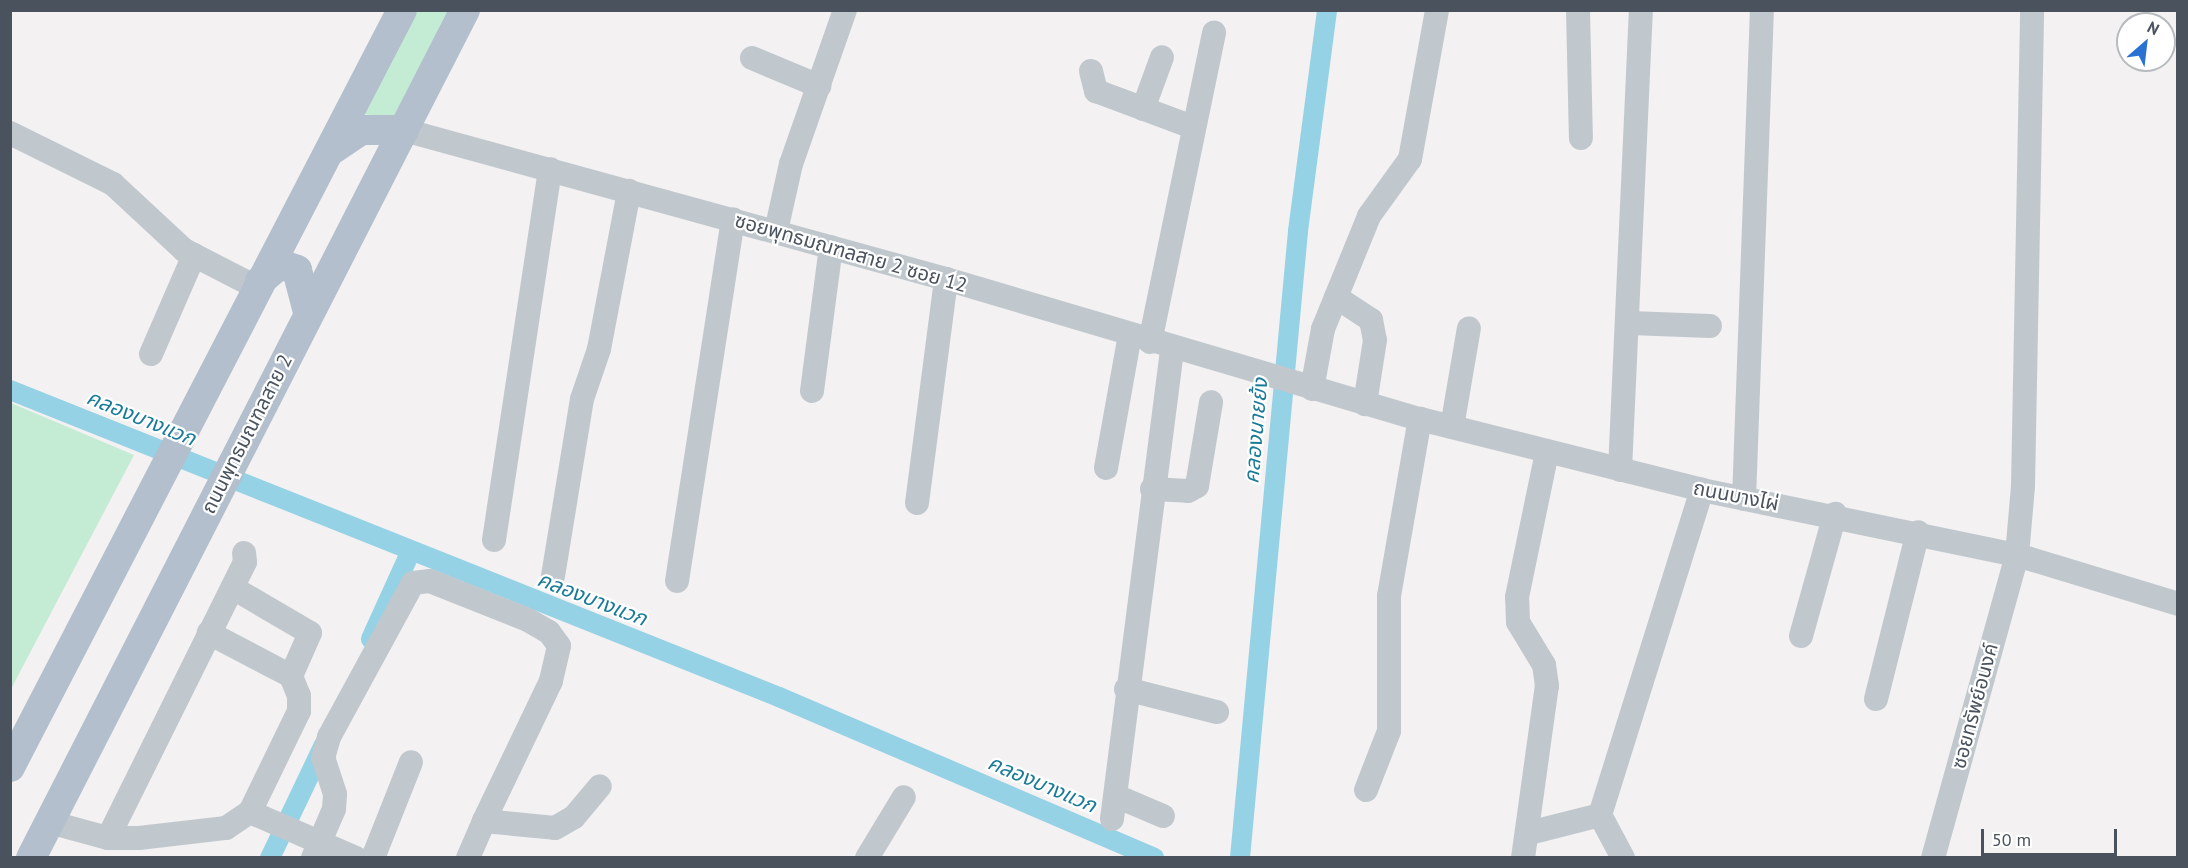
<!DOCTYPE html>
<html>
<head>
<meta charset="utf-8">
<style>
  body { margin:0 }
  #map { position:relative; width:2188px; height:868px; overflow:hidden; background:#f3f1f1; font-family:"PT Sans","Noto Sans Thai",sans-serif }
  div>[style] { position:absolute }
  .green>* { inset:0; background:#c4ecd4 }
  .canal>* { height:20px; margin:-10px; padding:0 10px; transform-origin:10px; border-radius:10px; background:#95d2e5 }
  .minor>* { height:24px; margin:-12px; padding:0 12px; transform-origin:12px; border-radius:12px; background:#c0c8ce }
  .major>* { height:30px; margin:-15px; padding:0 15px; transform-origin:15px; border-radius:15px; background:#b3bfcd }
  span { translate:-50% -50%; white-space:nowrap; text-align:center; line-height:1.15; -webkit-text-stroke:4.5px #fff; paint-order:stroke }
  .street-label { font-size:20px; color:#4a535d }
  .water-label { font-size:21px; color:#1a7b99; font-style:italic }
  .frame { position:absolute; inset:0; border:12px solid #4a535d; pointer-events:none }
  .north { position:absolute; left:2116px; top:12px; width:60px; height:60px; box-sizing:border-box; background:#fff; border:2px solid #b7babe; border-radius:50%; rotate:28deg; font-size:16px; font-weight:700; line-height:24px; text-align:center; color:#4a535d }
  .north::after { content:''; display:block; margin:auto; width:21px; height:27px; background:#2a71d4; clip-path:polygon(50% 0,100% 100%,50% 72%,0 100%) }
  .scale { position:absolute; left:1981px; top:829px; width:136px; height:27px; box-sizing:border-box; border:3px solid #4a535d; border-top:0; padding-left:8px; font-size:18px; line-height:21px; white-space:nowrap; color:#4a535d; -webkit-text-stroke:4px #fff; paint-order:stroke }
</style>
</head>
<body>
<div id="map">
  <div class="green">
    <div style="clip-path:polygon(412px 11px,455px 11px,398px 117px,359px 114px)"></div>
    <div style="clip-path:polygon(11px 403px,134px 455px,11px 689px)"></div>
  </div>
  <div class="canal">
    <div style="left:10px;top:390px;width:828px;rotate:21.76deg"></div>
    <div style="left:779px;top:697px;width:408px;rotate:23.2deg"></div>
    <div style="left:371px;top:639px;width:94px;rotate:-65.6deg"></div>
    <div style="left:270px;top:858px;width:125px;rotate:-64.5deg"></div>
    <div style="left:1240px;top:858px;width:630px;rotate:-84.71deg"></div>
    <div style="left:1298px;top:231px;width:223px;rotate:-82.5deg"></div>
  </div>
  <div class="minor">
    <div style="left:1578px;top:10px;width:128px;rotate:88.7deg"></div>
    <div style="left:752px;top:58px;width:73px;rotate:22.7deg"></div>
    <div style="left:1091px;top:71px;width:21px;rotate:76deg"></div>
    <div style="left:1096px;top:91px;width:103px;rotate:20.4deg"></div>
    <div style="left:1143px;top:109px;width:55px;rotate:-69.9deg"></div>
    <div style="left:404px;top:130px;width:562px;rotate:15.37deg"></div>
    <div style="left:946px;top:279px;width:494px;rotate:16.5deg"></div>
    <div style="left:1420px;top:419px;width:291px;rotate:14.1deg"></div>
    <div style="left:1702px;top:490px;width:322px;rotate:11.7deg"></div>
    <div style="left:2017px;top:555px;width:168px;rotate:16.9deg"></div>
    <div style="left:10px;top:133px;width:115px;rotate:26.3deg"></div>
    <div style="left:113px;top:184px;width:97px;rotate:42.9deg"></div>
    <div style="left:184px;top:250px;width:81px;rotate:27.2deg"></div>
    <div style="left:776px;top:231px;width:69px;rotate:-77.4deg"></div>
    <div style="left:791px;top:164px;width:163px;rotate:-70.7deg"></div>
    <div style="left:1336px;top:297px;width:42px;rotate:33.3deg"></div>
    <div style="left:1371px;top:320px;width:20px;rotate:79deg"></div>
    <div style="left:1375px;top:340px;width:65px;rotate:98.9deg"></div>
    <div style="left:1630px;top:323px;width:80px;rotate:2.1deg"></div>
    <div style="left:1150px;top:342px;width:316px;rotate:-78.3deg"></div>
    <div style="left:151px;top:354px;width:108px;rotate:-66.5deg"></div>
    <div style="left:1312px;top:389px;width:61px;rotate:-79.6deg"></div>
    <div style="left:1323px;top:329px;width:122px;rotate:-67.8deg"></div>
    <div style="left:1369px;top:216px;width:70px;rotate:-54.3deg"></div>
    <div style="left:1410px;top:159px;width:151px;rotate:-79.7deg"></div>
    <div style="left:812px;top:391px;width:145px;rotate:-82.5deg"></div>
    <div style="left:1452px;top:427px;width:100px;rotate:-80.3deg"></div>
    <div style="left:1106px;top:468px;width:135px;rotate:-79.8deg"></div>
    <div style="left:1620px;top:470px;width:460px;rotate:-87.4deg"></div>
    <div style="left:1152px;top:489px;width:36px;rotate:3deg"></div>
    <div style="left:1188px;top:491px;width:10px;rotate:-29deg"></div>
    <div style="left:1197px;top:486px;width:85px;rotate:-80.5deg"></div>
    <div style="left:1744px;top:499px;width:489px;rotate:-87.9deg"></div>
    <div style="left:917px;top:503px;width:226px;rotate:-82.6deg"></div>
    <div style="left:494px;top:540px;width:375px;rotate:-81.4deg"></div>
    <div style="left:553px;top:576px;width:179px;rotate:-80.7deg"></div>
    <div style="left:582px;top:399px;width:53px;rotate:-71.2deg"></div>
    <div style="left:599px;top:349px;width:161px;rotate:-79.2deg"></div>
    <div style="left:677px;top:581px;width:366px;rotate:-81.2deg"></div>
    <div style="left:233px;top:588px;width:89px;rotate:30.3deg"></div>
    <div style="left:310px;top:633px;width:47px;rotate:113.8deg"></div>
    <div style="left:1801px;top:636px;width:127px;rotate:-74.4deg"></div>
    <div style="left:1126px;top:689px;width:94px;rotate:14.2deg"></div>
    <div style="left:1876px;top:699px;width:172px;rotate:-75.9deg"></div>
    <div style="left:1366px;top:790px;width:63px;rotate:-68.7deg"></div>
    <div style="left:1389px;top:731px;width:135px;rotate:-90deg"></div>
    <div style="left:1389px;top:596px;width:180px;rotate:-80.1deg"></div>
    <div style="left:1116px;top:796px;width:51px;rotate:23.1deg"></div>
    <div style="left:250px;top:812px;width:116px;rotate:23.5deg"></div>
    <div style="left:1112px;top:819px;width:475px;rotate:-82.7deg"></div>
    <div style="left:49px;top:822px;width:61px;rotate:15.2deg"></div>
    <div style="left:108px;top:838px;width:31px"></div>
    <div style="left:139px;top:838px;width:88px;rotate:-6.6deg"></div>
    <div style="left:226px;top:828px;width:29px;rotate:-34deg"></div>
    <div style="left:250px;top:812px;width:112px;rotate:-64.1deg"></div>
    <div style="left:299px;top:711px;width:15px;rotate:-90deg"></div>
    <div style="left:299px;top:696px;width:22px;rotate:-112deg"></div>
    <div style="left:291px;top:676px;width:93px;rotate:-152.3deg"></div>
    <div style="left:1529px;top:833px;width:73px;rotate:-14.2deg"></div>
    <div style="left:108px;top:838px;width:308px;rotate:-63.6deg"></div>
    <div style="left:245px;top:562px;width:9px;rotate:-96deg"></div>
    <div style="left:313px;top:858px;width:53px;rotate:-66.8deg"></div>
    <div style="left:334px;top:809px;width:15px;rotate:-86deg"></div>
    <div style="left:335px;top:794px;width:38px;rotate:-108deg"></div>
    <div style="left:323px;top:758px;width:22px;rotate:-74deg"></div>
    <div style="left:329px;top:737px;width:175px;rotate:-61.4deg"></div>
    <div style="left:413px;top:583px;width:17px;rotate:-7deg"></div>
    <div style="left:430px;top:581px;width:105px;rotate:21.7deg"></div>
    <div style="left:528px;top:620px;width:24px;rotate:30deg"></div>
    <div style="left:549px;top:632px;width:17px;rotate:54deg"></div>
    <div style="left:559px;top:646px;width:36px;rotate:103deg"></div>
    <div style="left:551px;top:681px;width:155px;rotate:115.6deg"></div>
    <div style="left:373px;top:858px;width:103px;rotate:-68.4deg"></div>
    <div style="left:468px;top:858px;width:40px;rotate:-66.6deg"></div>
    <div style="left:484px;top:821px;width:71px;rotate:5.6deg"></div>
    <div style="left:555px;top:828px;width:22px;rotate:-30deg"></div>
    <div style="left:574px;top:817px;width:40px;rotate:-50deg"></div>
    <div style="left:867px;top:858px;width:71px;rotate:-58.8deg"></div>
    <div style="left:1523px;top:858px;width:174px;rotate:-82.1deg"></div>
    <div style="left:1547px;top:686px;width:21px;rotate:-98deg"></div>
    <div style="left:1544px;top:665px;width:50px;rotate:-121.2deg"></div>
    <div style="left:1518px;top:622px;width:25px;rotate:-92deg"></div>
    <div style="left:1517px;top:597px;width:148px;rotate:-78.3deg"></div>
    <div style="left:1623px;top:858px;width:49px;rotate:-118.1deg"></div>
    <div style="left:1600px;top:815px;width:341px;rotate:-72.6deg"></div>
    <div style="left:1933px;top:858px;width:314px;rotate:-74.5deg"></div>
    <div style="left:2017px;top:555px;width:69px;rotate:-85deg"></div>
    <div style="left:2023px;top:486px;width:476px;rotate:-88.9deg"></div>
  </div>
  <div class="major">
    <div style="left:333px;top:149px;width:34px;rotate:-34deg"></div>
    <div style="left:361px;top:130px;width:43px"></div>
    <div style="left:260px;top:281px;width:26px;rotate:-40deg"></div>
    <div style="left:280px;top:264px;width:18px;rotate:19deg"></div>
    <div style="left:297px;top:270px;width:43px;rotate:75.3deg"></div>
    <div style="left:10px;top:767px;width:852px;rotate:-62.62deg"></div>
    <div style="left:31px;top:858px;width:953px;rotate:-62.9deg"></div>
  </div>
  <div class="street-label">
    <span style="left:851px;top:253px;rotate:16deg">ซอยพุทธมณฑลสาย 2 ซอย 12</span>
    <span style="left:247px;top:434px;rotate:-63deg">ถนนพุทธมณฑลสาย 2</span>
    <span style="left:1736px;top:496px;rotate:11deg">ถนนบางไผ่</span>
    <span style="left:1975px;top:706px;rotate:-75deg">ซอยทรัพย์อนงค์</span>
  </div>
  <div class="water-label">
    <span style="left:141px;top:418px;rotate:22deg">คลองบางแวก</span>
    <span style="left:1256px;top:431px;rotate:-85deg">คลองนายย้ง</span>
    <span style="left:592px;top:599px;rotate:21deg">คลองบางแวก</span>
    <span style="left:1042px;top:784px;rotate:23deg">คลองบางแวก</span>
  </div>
  <div class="frame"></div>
  <div class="north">N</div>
  <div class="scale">50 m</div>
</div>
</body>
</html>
